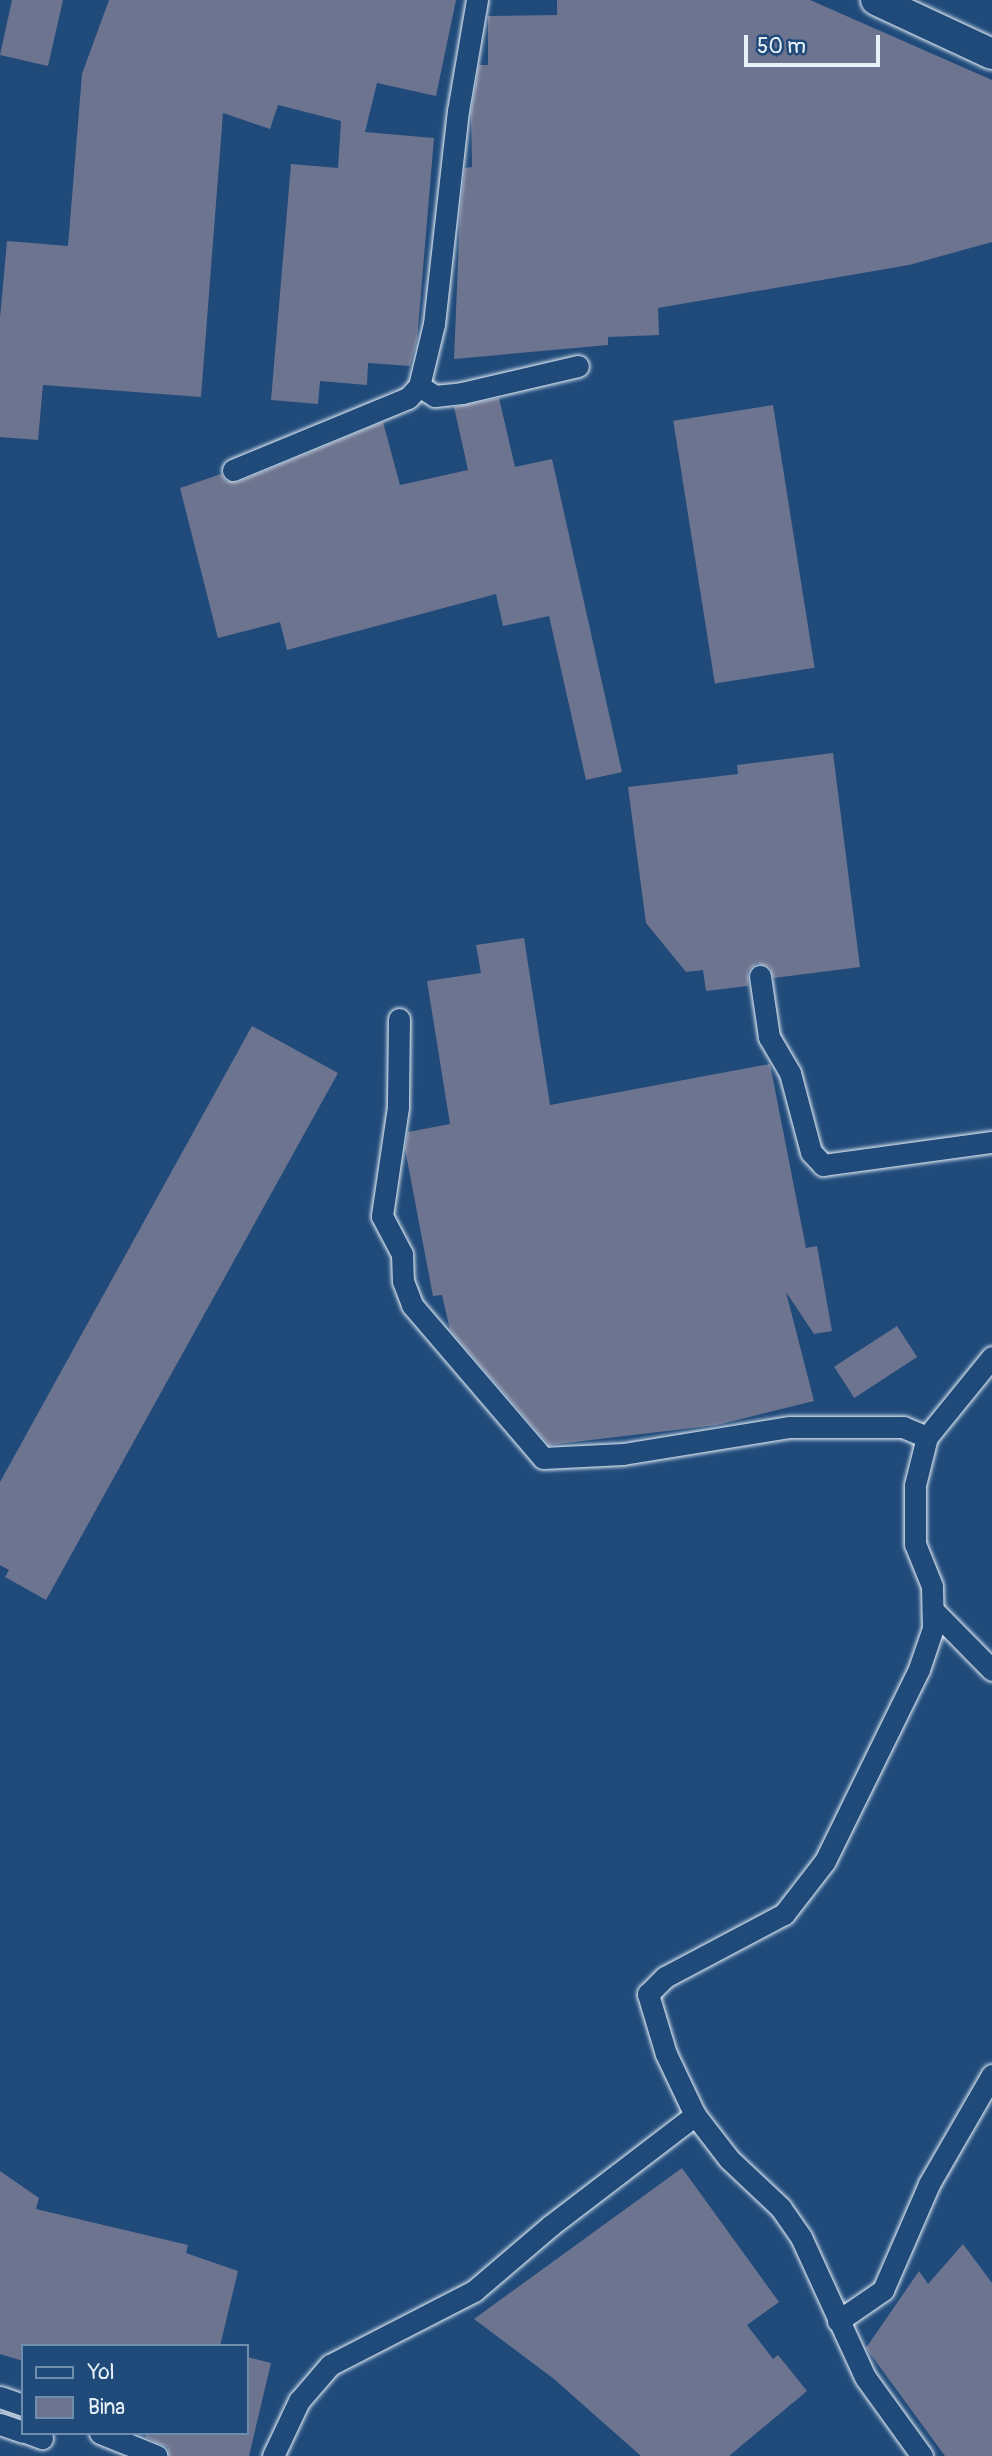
<!DOCTYPE html>
<html>
<head>
<meta charset="utf-8">
<style>
  body { margin:0 }
  #map { position:relative; width:992px; height:2456px; overflow:hidden; background:#1f4a7a; font-family:Pangolin,sans-serif }
  div>[style] { position:absolute }
  .building>* { inset:0; background:#6d7490; transform-origin:0 0 }
  .roads { filter:drop-shadow(0 0 2px #e8f1f8) drop-shadow(0 0 2px #e8f1f8) }
  .street>* { height:21px; margin:-10.5px; padding:0 10.5px; transform-origin:10.5px; border-radius:10.5px; background:#1f4a7a }
  .secondary>* { height:30px; margin:-15px; padding:0 15px; transform-origin:15px; border-radius:15px; background:#1f4a7a }
  span { translate:-50% -50%; white-space:nowrap; text-align:center; line-height:1.15; -webkit-text-stroke:5px #1f4a7a; paint-order:stroke }
  .legend { position:absolute; left:21px; top:2344px; width:228px; height:91px; box-sizing:border-box; background:#1f4a7a; border:2px solid #6f8dac; margin:0; padding:9px 12px; list-style:none; font-size:21px; color:#e8f1f8 }
  .legend li { display:flex; align-items:center; gap:14px; height:35px }
  .legend b { width:35px; border:2px solid #6f8dac }
  .scale { position:absolute; left:744px; top:35px; width:136px; height:32px; box-sizing:border-box; border:4px solid #e8f1f8; border-top:0; padding-left:9px; font-size:21px; line-height:24px; white-space:nowrap; color:#e8f1f8; -webkit-text-stroke:5px #1f4a7a; paint-order:stroke }
</style>
</head>
<body>
<div id="map">
  <div class="building">
    <div style="clip-path:polygon(12px 0,63px 0,48px 66px,0 55px)"></div>
    <div style="clip-path:polygon(109px 0,456px 0,436px 96px,377px 83px,365px 132px,434px 138px,417px 340px,410px 366px,368px 363px,367px 385px,320px 381px,318px 404px,271px 400px,291px 164px,338px 168px,341px 121px,278px 105px,270px 129px,223px 113px,201px 397px,43px 385px,38px 440px,0 437px,0 318px,7px 241px,68px 246px,82px 74px)"></div>
    <div style="clip-path:polygon(557px 0,810px 0,992px 80px,992px 242px,909px 265px,658px 308px,659px 335px,608px 337px,608px 345px,454px 359px,460px 214px,465px 168px,472px 167px,471px 112px,479px 65px,488px 65px,488px 16px,557px 15px)"></div>
    <div style="clip-path:polygon(499px 398px,515px 467px,552px 459px,622px 772px,586px 780px,549px 616px,503px 626px,496px 594px,287px 650px,280px 622px,218px 638px,180px 488px,221px 474px,226px 481px,238px 482px,383px 422px,400px 485px,468px 470px,454px 407px)"></div>
    <div style="left:773px;top:405px;width:266px;height:101px;rotate:81deg"></div>
    <div style="clip-path:polygon(833px 753px,860px 967px,774px 978px,770px 967px,757px 963px,748px 971px,748px 986px,706px 991px,703px 970px,686px 972px,646px 923px,628px 787px,738px 774px,737px 765px)"></div>
    <div style="clip-path:polygon(524px 938px,550px 1105px,770px 1064px,806px 1248px,817px 1246px,832px 1331px,814px 1334px,786px 1292px,814px 1401px,717px 1425px,549px 1445px,450px 1330px,442px 1295px,433px 1296px,405px 1149px,408px 1132px,450px 1124px,427px 981px,481px 973px,476px 945px)"></div>
    <div style="clip-path:polygon(252px 1026px,338px 1073px,46px 1600px,5px 1577px,9px 1570px,0 1565px,0 1482px)"></div>
    <div style="left:897px;top:1326px;width:37px;height:75px;rotate:57deg"></div>
    <div style="clip-path:polygon(682px 2168px,779px 2302px,747px 2325px,773px 2359px,778px 2355px,807px 2391px,729px 2456px,641px 2456px,554px 2379px,474px 2319px)"></div>
    <div style="clip-path:polygon(0 2171px,39px 2198px,36px 2209px,188px 2245px,186px 2253px,238px 2271px,220px 2346px,23px 2346px,23px 2361px,0 2354px)"></div>
    <div style="clip-path:polygon(963px 2244px,992px 2283px,992px 2456px,945px 2456px,866px 2348px,919px 2271px,928px 2284px)"></div>
    <div style="clip-path:polygon(247px 2357px,271px 2363px,249px 2456px,170px 2456px,167px 2447px,145px 2437px,146px 2433px,247px 2433px)"></div>
  </div>
  <div class="roads">
    <div class="street">
      <div style="left:419px;top:386px;width:19px;rotate:32deg"></div>
      <div style="left:435px;top:396px;width:27px;rotate:-6deg"></div>
      <div style="left:462px;top:393px;width:119px;rotate:-13.1deg"></div>
      <div style="left:233px;top:470px;width:189px;rotate:-22.4deg"></div>
      <div style="left:408px;top:398px;width:16px;rotate:-47deg"></div>
      <div style="left:419px;top:386px;width:64px;rotate:-76.4deg"></div>
      <div style="left:434px;top:324px;width:214px;rotate:-83.6deg"></div>
      <div style="left:458px;top:111px;width:113px;rotate:-80.3deg"></div>
      <div style="left:760px;top:976px;width:62px;rotate:81.6deg"></div>
      <div style="left:769px;top:1037px;width:42px;rotate:59.7deg"></div>
      <div style="left:790px;top:1073px;width:82px;rotate:75.1deg"></div>
      <div style="left:811px;top:1152px;width:18px;rotate:47deg"></div>
      <div style="left:823px;top:1165px;width:171px;rotate:-7.8deg"></div>
      <div style="left:399px;top:1019px;width:88px;rotate:90.7deg"></div>
      <div style="left:398px;top:1107px;width:110px;rotate:98.4deg"></div>
      <div style="left:382px;top:1216px;width:43px;rotate:62.2deg"></div>
      <div style="left:402px;top:1254px;width:27px;rotate:88deg"></div>
      <div style="left:403px;top:1281px;width:26px;rotate:69deg"></div>
      <div style="left:412px;top:1305px;width:201px;rotate:49.4deg"></div>
      <div style="left:543px;top:1458px;width:80px;rotate:-2.9deg"></div>
      <div style="left:623px;top:1454px;width:169px;rotate:-9.2deg"></div>
      <div style="left:790px;top:1427px;width:113px"></div>
      <div style="left:903px;top:1427px;width:26px;rotate:23deg"></div>
      <div style="left:933px;top:1610px;width:84px;rotate:45.5deg"></div>
      <div style="left:838px;top:2321px;width:55px;rotate:-34.6deg"></div>
      <div style="left:883px;top:2290px;width:116px;rotate:-66.5deg"></div>
      <div style="left:929px;top:2184px;width:126px;rotate:-60deg"></div>
      <div style="left:0;top:2397px;width:24px;rotate:19deg"></div>
      <div style="left:0;top:2424px;width:24px;rotate:19deg"></div>
      <div style="left:28px;top:2433px;width:15px;rotate:20deg"></div>
      <div style="left:100px;top:2433px;width:61px;rotate:22deg"></div>
      <div style="left:273px;top:2456px;width:61px;rotate:-64.7deg"></div>
      <div style="left:299px;top:2401px;width:48px;rotate:-49.3deg"></div>
      <div style="left:330px;top:2365px;width:162px;rotate:-27.2deg"></div>
      <div style="left:474px;top:2291px;width:100px;rotate:-40.5deg"></div>
      <div style="left:550px;top:2226px;width:183px;rotate:-37.4deg"></div>
      <div style="left:922px;top:2456px;width:97px;rotate:-125.8deg"></div>
      <div style="left:865px;top:2377px;width:154px;rotate:-114.6deg"></div>
      <div style="left:801px;top:2237px;width:35px;rotate:-125deg"></div>
      <div style="left:781px;top:2208px;width:71px;rotate:-136.7deg"></div>
      <div style="left:729px;top:2159px;width:56px;rotate:-127.7deg"></div>
      <div style="left:695px;top:2115px;width:68px;rotate:-115.4deg"></div>
      <div style="left:666px;top:2054px;width:63px;rotate:-106.7deg"></div>
      <div style="left:648px;top:1994px;width:24px;rotate:-45deg"></div>
      <div style="left:665px;top:1977px;width:135px;rotate:-27.9deg"></div>
      <div style="left:784px;top:1914px;width:67px;rotate:-52.3deg"></div>
      <div style="left:825px;top:1861px;width:214px;rotate:-63.9deg"></div>
      <div style="left:919px;top:1669px;width:43px;rotate:-71.1deg"></div>
      <div style="left:933px;top:1628px;width:42px;rotate:-91.4deg"></div>
      <div style="left:932px;top:1586px;width:45px;rotate:-112deg"></div>
      <div style="left:915px;top:1544px;width:59px;rotate:-90deg"></div>
      <div style="left:915px;top:1485px;width:49px;rotate:-76deg"></div>
      <div style="left:927px;top:1437px;width:103px;rotate:-50.9deg"></div>
    </div>
    <div class="secondary">
      <div style="left:876px;top:0;width:128px;rotate:25deg"></div>
    </div>
  </div>
  <ul class="legend">
  <li><b style="height:9px;background:#1f4a7a"></b>Yol</li>
  <li><b style="height:19px;background:#6d7490"></b>Bina</li>
  </ul>
  <div class="scale">50 m</div>
</div>
</body>
</html>
